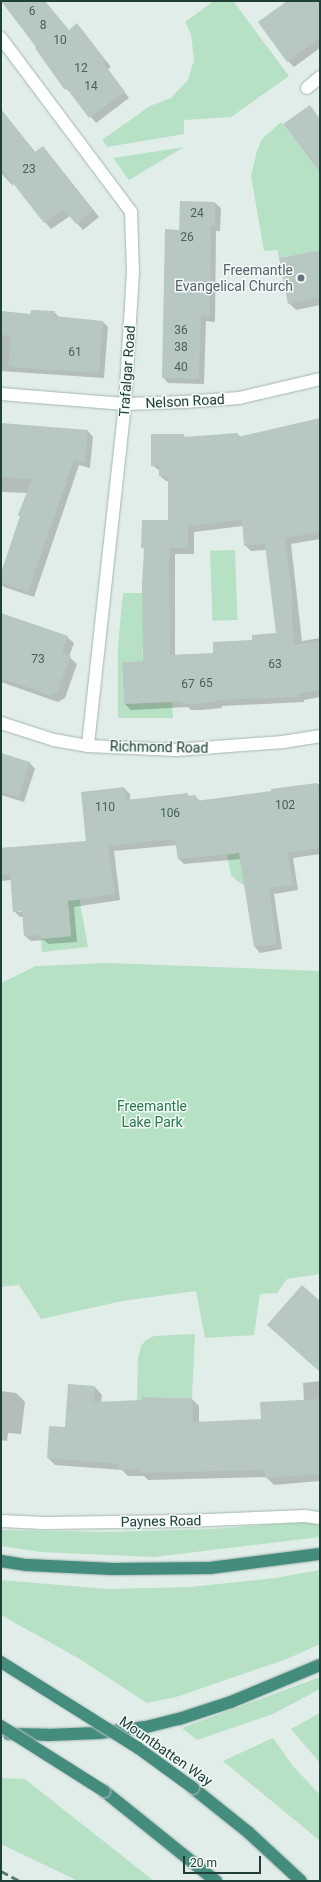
<!DOCTYPE html>
<html>
<head>
<meta charset="utf-8">
<style>
  body { margin:0 }
  #map { position:relative; width:321px; height:1882px; overflow:hidden; background:#e1ede8; font-family:Roboto,sans-serif }
  div>[style] { position:absolute }
  .green>* { inset:0; background:#b7e1c4; transform-origin:0 0 }
  .shadow>* { inset:0; background:#0003 }
  .building>* { inset:0; background:#b6c8c1 }
  .roads { filter:drop-shadow(0 0 1px #a3b6b0) drop-shadow(0 0 1px #a3b6b0) }
  .minor>* { height:12px; margin:-6px; padding:0 6px; transform-origin:6px; border-radius:6px; background:#fff }
  .trunk>* { height:12px; margin:-6px; padding:0 6px; transform-origin:6px; border-radius:6px; background:#448c7e }
  .rail>* { height:3px; margin-top:-1.5px; transform-origin:0; background:repeating-linear-gradient(90deg,#597b74 0 8px,transparent 0 12px) }
  .bridges { filter:drop-shadow(0 0 1px #c0cac8) drop-shadow(0 0 1px #c0cac8) }
  .trunk-bridge>* { height:12px; margin:-6px; padding:0 6px; transform-origin:6px; border-radius:6px; background:#448c7e }
  .dots>* { width:11px; height:11px; translate:-50% -50%; box-sizing:border-box; border:2px solid #f2f9f6; border-radius:50% }
  span { translate:-50% -50%; white-space:nowrap; text-align:center; line-height:1.15; -webkit-text-stroke:3px #f2f9f6; paint-order:stroke }
  .number-label { font-size:12px; color:#45625b }
  .number-label span { -webkit-text-stroke-width:0 }
  .worship-label { font-size:14px; color:#5b616d }
  .right { translate:-100% -50%; text-align:right }
  .street-label { font-size:14px; color:#1f4039 }
  .park-label { font-size:14px; color:#257b4b }
  .frame { position:absolute; inset:0; border:2px solid #1f4039; pointer-events:none }
  .scale { position:absolute; left:183px; top:1856px; width:78px; height:18px; box-sizing:border-box; border:2px solid #1f4039; border-top:0; padding-left:5px; font-size:12px; line-height:14px; white-space:nowrap; color:#1f4039; -webkit-text-stroke:3px #f2f9f6; paint-order:stroke }
</style>
</head>
<body>
<div id="map">
  <div class="green">
    <div style="clip-path:polygon(214px 1px,233px 1px,289px 76px,231px 117px,184px 120px,184px 134px,107px 147px,102px 140px,150px 106px,171px 98px,188px 80px,194px 60px,191px 34px,185px 22px)"></div>
    <div style="clip-path:polygon(281px 122px,320px 173px,320px 250px,279px 258px,277px 250px,264px 251px,251px 176px,257px 151px,262px 139px)"></div>
    <div style="clip-path:polygon(184px 147px,129px 180px,113px 158px)"></div>
    <div style="left:235px;top:550px;width:70px;height:25px;rotate:88deg"></div>
    <div style="clip-path:polygon(123px 593px,143px 593px,146px 644px,142px 649px,143px 661px,122px 662px,124px 704px,172px 702px,173px 718px,118px 718px,118px 645px)"></div>
    <div style="clip-path:polygon(244px 852px,275px 880px,244px 885px,237px 881px,231px 875px,227px 855px)"></div>
    <div style="clip-path:polygon(76px 880px,88px 947px,42px 952px,41px 939px,71px 936px,69px 908px,54px 909px)"></div>
    <div style="clip-path:polygon(107px 963px,320px 971px,320px 1274px,287px 1279px,277px 1293px,260px 1294px,254px 1335px,205px 1338px,196px 1291px,122px 1301px,41px 1319px,19px 1285px,1px 1287px,1px 983px,36px 966px)"></div>
    <div style="clip-path:polygon(195px 1334px,192px 1398px,143px 1397px,142px 1400px,137px 1400px,138px 1358px,141px 1346px,146px 1340px,154px 1336px)"></div>
    <div style="clip-path:polygon(312px 1521px,320px 1525px,320px 1537px,154px 1557px,41px 1552px,1px 1546px,1px 1530px,108px 1532px,212px 1529px)"></div>
    <div style="clip-path:polygon(320px 1570px,320px 1644px,287px 1659px,176px 1697px,147px 1703px,78px 1658px,1px 1615px,1px 1580px,108px 1589px,190px 1587px,275px 1578px)"></div>
    <div style="clip-path:polygon(320px 1677px,320px 1689px,273px 1714px,197px 1740px,182px 1728px)"></div>
    <div style="clip-path:polygon(320px 1713px,320px 1763px,291px 1729px)"></div>
    <div style="clip-path:polygon(273px 1738px,293px 1766px,320px 1795px,320px 1841px,223px 1761px)"></div>
    <div style="clip-path:polygon(1px 1778px,25px 1779px,154px 1881px,78px 1881px,1px 1844px)"></div>
  </div>
  <div class="shadow">
    <div style="clip-path:polygon(2px 1px,44px 1px,69px 31px,77px 24px,111px 67px,108px 69px,129px 98px,96px 123px,73px 95px,65px 88px,38px 47px)"></div>
    <div style="clip-path:polygon(289px 1px,320px 1px,320px 48px,294px 67px,288px 61px)"></div>
    <div style="clip-path:polygon(1px 110px,36px 153px,43px 147px,49px 154px,99px 217px,83px 230px,70px 216px,51px 229px,45px 222px,13px 182px,13px 186px,1px 173px)"></div>
    <div style="clip-path:polygon(181px 202px,215px 203px,221px 208px,220px 231px,216px 231px,215px 322px,206px 321px,204px 384px,168px 383px,163px 377px,180px 231px)"></div>
    <div style="clip-path:polygon(320px 257px,320px 305px,296px 310px,289px 303px)"></div>
    <div style="clip-path:polygon(54px 312px,60px 318px,103px 322px,108px 327px,104px 378px,1px 371px,1px 313px,31px 315px)"></div>
    <div style="clip-path:polygon(evenodd,320px 419px,320px 530px,319px 530px,320px 539px,291px 544px,302px 641px,320px 638px,320px 697px,304px 700px,304px 702px,222px 706px,222px 708px,202px 710px,191px 710px,188px 707px,131px 710px,125px 704px,144px 662px,145px 550px,142px 547px,169px 521px,169px 481px,166px 481px,160px 476px,160px 471px,152px 465px,183px 435px,186px 438px,237px 434px,241px 437px,320px 419px,243px 526px,245px 545px,251px 551px,267px 550px,277px 634px,214px 654px,175px 655px,175px 554px,194px 554px,194px 532px,243px 526px)"></div>
    <div style="clip-path:polygon(1px 425px,88px 431px,93px 437px,90px 468px,79px 465px,34px 597px,4px 587px,1px 584px,1px 576px,21px 517px,19px 515px,28px 493px,1px 492px)"></div>
    <div style="clip-path:polygon(1px 628px,67px 637px,74px 643px,69px 657px,77px 664px,65px 698px,58px 702px,1px 682px)"></div>
    <div style="clip-path:polygon(1px 754px,30px 763px,35px 769px,24px 802px,1px 795px)"></div>
    <div style="clip-path:polygon(evenodd,320px 784px,320px 854px,293px 858px,298px 890px,274px 894px,282px 949px,260px 953px,255px 947px,241px 859px,184px 864px,178px 858px,177px 845px,114px 851px,120px 900px,74px 907px,77px 942px,48px 944px,44px 940px,31px 941px,25px 936px,24px 917px,20px 917px,14px 911px,11px 880px,1px 881px,1px 848px,88px 842px,124px 788px,130px 794px,130px 801px,187px 794px,190px 797px,195px 796px,200px 801px,272px 792px,272px 790px,320px 784px,18px 910px,27px 911px,18px 912px,18px 910px)"></div>
    <div style="clip-path:polygon(320px 1381px,320px 1481px,274px 1485px,266px 1477px,148px 1480px,144px 1476px,128px 1476px,122px 1470px,55px 1465px,48px 1458px,66px 1428px,95px 1387px,102px 1395px,101px 1403px,192px 1399px,199px 1406px,199px 1423px,262px 1420px,304px 1401px,303px 1383px)"></div>
    <div style="clip-path:polygon(1px 1391px,16px 1393px,25px 1402px,21px 1434px,8px 1433px,7px 1441px,1px 1440px)"></div>
  </div>
  <div class="building">
    <div style="clip-path:polygon(1px 1px,45px 1px,69px 30px,77px 23px,106px 61px,103px 63px,125px 92px,89px 118px,68px 90px,64px 89px,35px 48px,36px 47px)"></div>
    <div style="clip-path:polygon(287px 1px,320px 1px,320px 38px,287px 62px,258px 22px)"></div>
    <div style="clip-path:polygon(310px 105px,320px 119px,320px 173px,283px 124px)"></div>
    <div style="clip-path:polygon(1px 109px,35px 152px,43px 146px,93px 211px,76px 224px,63px 209px,44px 223px,1px 168px)"></div>
    <div style="clip-path:polygon(180px 201px,215px 202px,215px 226px,211px 226px,210px 317px,201px 316px,199px 379px,162px 378px,165px 229px,179px 230px)"></div>
    <div style="clip-path:polygon(320px 250px,320px 297px,288px 304px,279px 258px)"></div>
    <div style="clip-path:polygon(31px 310px,55px 311px,54px 316px,103px 321px,99px 373px,8px 367px,11px 336px,1px 335px,2px 311px,30px 314px)"></div>
    <div style="clip-path:polygon(evenodd,320px 418px,320px 532px,285px 538px,293px 602px,291px 602px,294px 645px,320px 641px,320px 690px,298px 694px,298px 697px,216px 700px,216px 702px,195px 704px,184px 704px,181px 701px,124px 704px,122px 662px,143px 661px,142px 586px,144px 548px,141px 548px,142px 520px,168px 520px,168px 476px,159px 476px,159px 466px,151px 466px,151px 434px,184px 434px,184px 437px,238px 433px,238px 437px,320px 418px,242px 520px,244px 546px,265px 544px,276px 633px,252px 635px,252px 640px,213px 642px,213px 653px,170px 655px,169px 548px,188px 548px,188px 526px,242px 520px)"></div>
    <div style="clip-path:polygon(1px 423px,88px 430px,85px 463px,74px 460px,28px 592px,1px 583px,1px 573px,20px 516px,18px 515px,32px 479px,1px 477px)"></div>
    <div style="clip-path:polygon(1px 613px,68px 636px,62px 653px,71px 656px,58px 691px,51px 696px,1px 678px)"></div>
    <div style="clip-path:polygon(1px 753px,30px 762px,19px 797px,1px 792px)"></div>
    <div style="clip-path:polygon(317px 783px,320px 807px,320px 848px,288px 853px,293px 885px,269px 888px,277px 944px,254px 947px,239px 853px,178px 859px,175px 839px,108px 846px,115px 894px,68px 901px,71px 936px,41px 939px,41px 935px,24px 936px,22px 911px,13px 912px,10px 874px,1px 875px,1px 848px,86px 841px,81px 792px,124px 787px,126px 800px,188px 793px,188px 796px,196px 795px,196px 801px,271px 791px,271px 789px)"></div>
    <div style="clip-path:polygon(302px 1285px,320px 1301px,320px 1372px,267px 1325px)"></div>
    <div style="clip-path:polygon(68px 1384px,95px 1386px,94px 1402px,142px 1400px,142px 1397px,192px 1398px,193px 1422px,261px 1419px,260px 1402px,320px 1399px,320px 1474px,265px 1478px,265px 1470px,140px 1473px,140px 1469px,119px 1469px,119px 1464px,47px 1458px,49px 1426px,65px 1427px)"></div>
  </div>
  <div class="roads">
    <div class="minor">
      <div style="left:1px;top:38px;width:217px;rotate:53.2deg"></div>
      <div style="left:131px;top:212px;width:60px;rotate:88.1deg"></div>
      <div style="left:133px;top:272px;width:132px;rotate:93.5deg"></div>
      <div style="left:125px;top:404px;width:344px;rotate:96.2deg"></div>
      <div style="left:307px;top:88px;width:17px;rotate:-40deg"></div>
      <div style="left:1px;top:394px;width:124px;rotate:4.6deg"></div>
      <div style="left:125px;top:404px;width:59px;rotate:-1.9deg"></div>
      <div style="left:184px;top:402px;width:55px;rotate:-4.2deg"></div>
      <div style="left:239px;top:398px;width:83px;rotate:-13.2deg"></div>
      <div style="left:1px;top:723px;width:56px;rotate:17.8deg"></div>
      <div style="left:54px;top:740px;width:35px;rotate:10deg"></div>
      <div style="left:88px;top:746px;width:88px;rotate:2.6deg"></div>
      <div style="left:176px;top:750px;width:107px;rotate:-4.3deg"></div>
      <div style="left:283px;top:742px;width:37px;rotate:-9deg"></div>
      <div style="left:1px;top:1521px;width:43px;rotate:2.7deg"></div>
      <div style="left:44px;top:1523px;width:140px;rotate:-0.8deg"></div>
      <div style="left:184px;top:1521px;width:121px;rotate:-2.4deg"></div>
      <div style="left:305px;top:1516px;width:15px;rotate:8deg"></div>
    </div>
    <div class="trunk">
      <div style="left:1px;top:1561px;width:26px;rotate:9deg"></div>
      <div style="left:27px;top:1565px;width:86px;rotate:2.7deg"></div>
      <div style="left:113px;top:1569px;width:97px;rotate:-0.6deg"></div>
      <div style="left:210px;top:1568px;width:111px;rotate:-7.3deg"></div>
      <div style="left:9px;top:1734px;width:39px;rotate:1deg"></div>
      <div style="left:48px;top:1735px;width:50px;rotate:-2.3deg"></div>
      <div style="left:98px;top:1733px;width:48px;rotate:-7.1deg"></div>
      <div style="left:146px;top:1727px;width:34px;rotate:-14deg"></div>
      <div style="left:179px;top:1719px;width:55px;rotate:-18.1deg"></div>
      <div style="left:231px;top:1702px;width:96px;rotate:-22.6deg"></div>
      <div style="left:193px;top:1788px;width:70px;rotate:38.7deg"></div>
      <div style="left:248px;top:1832px;width:72px;rotate:42.8deg"></div>
      <div style="left:104px;top:1791px;width:144px;rotate:38.8deg"></div>
    </div>
  </div>
  <div class="rail">
    <div style="left:1px;top:1871px;width:21px;rotate:28deg"></div>
  </div>
  <div class="bridges">
    <div class="trunk-bridge">
      <div style="left:1px;top:1662px;width:162px;rotate:32.1deg"></div>
      <div style="left:138px;top:1748px;width:68px;rotate:36deg"></div>
      <div style="left:1px;top:1726px;width:122px;rotate:32.3deg"></div>
    </div>
  </div>
  <div class="dots">
    <div style="left:301px;top:278px;background:#6b7280"></div>
  </div>
  <div class="number-label">
    <span style="left:32px;top:12px">6</span>
    <span style="left:43px;top:26px">8</span>
    <span style="left:60px;top:41px">10</span>
    <span style="left:81px;top:69px">12</span>
    <span style="left:91px;top:87px">14</span>
    <span style="left:29px;top:170px">23</span>
    <span style="left:197px;top:214px">24</span>
    <span style="left:187px;top:238px">26</span>
    <span style="left:181px;top:331px">36</span>
    <span style="left:181px;top:348px">38</span>
    <span style="left:75px;top:353px">61</span>
    <span style="left:181px;top:368px">40</span>
    <span style="left:38px;top:660px">73</span>
    <span style="left:275px;top:665px">63</span>
    <span style="left:206px;top:684px">65</span>
    <span style="left:188px;top:685px">67</span>
    <span style="left:285px;top:806px">102</span>
    <span style="left:105px;top:808px">110</span>
    <span style="left:170px;top:814px">106</span>
  </div>
  <div class="worship-label">
    <span class="right" style="left:293px;top:278px">Freemantle<br>Evangelical Church</span>
  </div>
  <div class="street-label">
    <span style="left:127px;top:371px;rotate:-86deg">Trafalgar Road</span>
    <span style="left:185px;top:401px;rotate:-3deg">Nelson Road</span>
    <span style="left:159px;top:747px;rotate:1deg">Richmond Road</span>
    <span style="left:161px;top:1521px;rotate:-1deg">Paynes Road</span>
    <span style="left:166px;top:1751px;rotate:35deg">Mountbatten Way</span>
  </div>
  <div class="park-label">
    <span style="left:152px;top:1114px">Freemantle<br>Lake Park</span>
  </div>
  <div class="frame"></div>
  <div class="scale">20 m</div>
</div>
</body>
</html>
